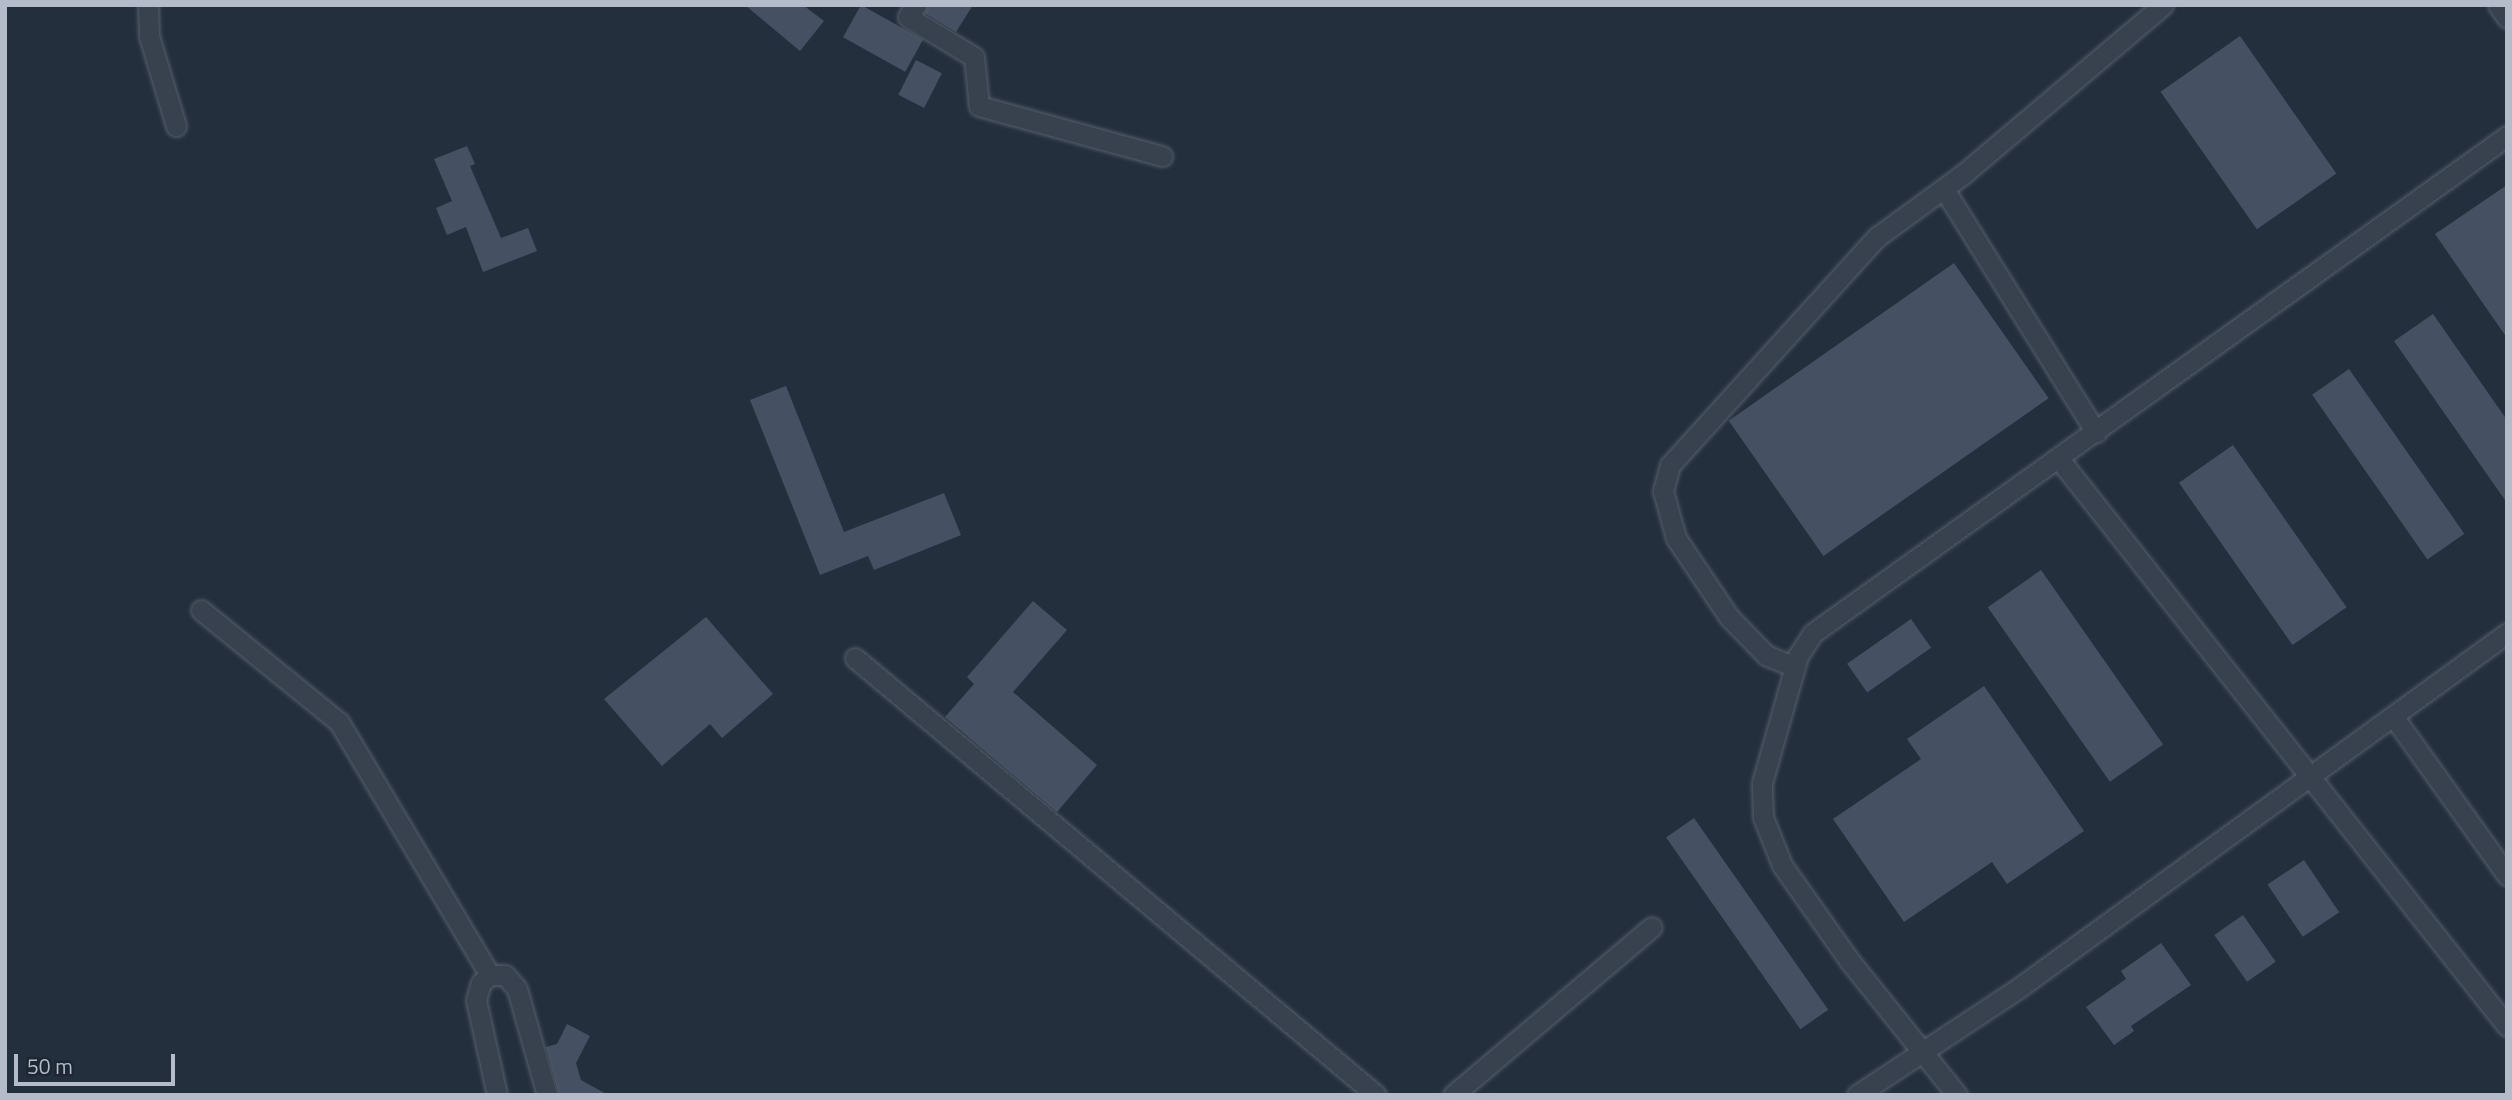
<!DOCTYPE html>
<html>
<head>
<meta charset="utf-8">
<style>
  body { margin:0 }
  #map { position:relative; width:2512px; height:1100px; overflow:hidden; background:#242f3e; font-family:"Titillium Web",sans-serif }
  div>[style] { position:absolute }
  .building>* { inset:0; background:#455162; transform-origin:0 0 }
  .roads { filter:drop-shadow(0 0 2px #565f6c) drop-shadow(0 0 2px #565f6c) }
  .street>* { height:19px; margin:-9.5px; padding:0 9.5px; transform-origin:9.5px; border-radius:9.5px; background:#38414e }
  span { translate:-50% -50%; white-space:nowrap; text-align:center; line-height:1.15; -webkit-text-stroke:7px #1d2633; paint-order:stroke }
  .frame { position:absolute; inset:0; border:7px solid #b4bcc9; pointer-events:none }
  .scale { position:absolute; left:14px; top:1054px; width:161px; height:32px; box-sizing:border-box; border:4px solid #b4bcc9; border-top:0; padding-left:9px; font-size:21px; line-height:24px; white-space:nowrap; color:#b4bcc9; -webkit-text-stroke:5px #1d2633; paint-order:stroke }
</style>
</head>
<body>
<div id="map">
  <div class="building">
    <div style="clip-path:polygon(745px 5px,803px 5px,824px 21px,800px 51px)"></div>
    <div style="left:861px;top:5px;width:71px;height:37px;rotate:29deg"></div>
    <div style="clip-path:polygon(928px 5px,973px 5px,956px 32px,925px 13px)"></div>
    <div style="left:2240px;top:36px;width:168px;height:97px;rotate:55deg"></div>
    <div style="left:916px;top:60px;width:29px;height:39px;rotate:27deg"></div>
    <div style="clip-path:polygon(467px 146px,475px 164px,470px 166px,501px 238px,528px 228px,537px 251px,483px 272px,466px 227px,447px 235px,436px 208px,452px 201px,434px 159px)"></div>
    <div style="clip-path:polygon(2507px 185px,2507px 338px,2435px 234px)"></div>
    <div style="left:1954px;top:263px;width:165px;height:275px;rotate:55deg"></div>
    <div style="clip-path:polygon(2433px 314px,2507px 420px,2507px 503px,2394px 341px)"></div>
    <div style="left:2349px;top:369px;width:201px;height:45px;rotate:55deg"></div>
    <div style="clip-path:polygon(786px 386px,844px 532px,944px 493px,961px 535px,874px 570px,868px 556px,820px 575px,750px 400px)"></div>
    <div style="left:2233px;top:445px;width:198px;height:66px;rotate:55deg"></div>
    <div style="left:2041px;top:570px;width:213px;height:65px;rotate:55deg"></div>
    <div style="clip-path:polygon(1033px 601px,1067px 630px,1013px 692px,1097px 765px,1057px 812px,945px 717px,974px 684px,967px 677px)"></div>
    <div style="clip-path:polygon(706px 617px,773px 694px,722px 738px,710px 724px,662px 766px,604px 699px)"></div>
    <div style="left:1911px;top:619px;width:35px;height:78px;rotate:55deg"></div>
    <div style="clip-path:polygon(1984px 686px,2084px 831px,2007px 884px,1992px 862px,1904px 922px,1833px 819px,1921px 759px,1907px 739px)"></div>
    <div style="left:1694px;top:818px;width:234px;height:34px;rotate:55deg"></div>
    <div style="left:2304px;top:860px;width:63px;height:44px;rotate:56deg"></div>
    <div style="left:2243px;top:915px;width:57px;height:35px;rotate:55deg"></div>
    <div style="clip-path:polygon(2161px 943px,2191px 985px,2131px 1026px,2134px 1031px,2114px 1045px,2086px 1007px,2126px 979px,2121px 971px)"></div>
    <div style="clip-path:polygon(567px 1024px,590px 1036px,576px 1063px,581px 1080px,608px 1095px,559px 1095px,546px 1047px,557px 1044px)"></div>
  </div>
  <div class="roads">
    <div class="street">
      <div style="left:148px;top:5px;width:31px;rotate:88deg"></div>
      <div style="left:149px;top:36px;width:94px;rotate:73.3deg"></div>
      <div style="left:916px;top:5px;width:14px;rotate:124deg"></div>
      <div style="left:908px;top:17px;width:77px;rotate:31.2deg"></div>
      <div style="left:974px;top:57px;width:49px;rotate:84.2deg"></div>
      <div style="left:979px;top:106px;width:190px;rotate:15.3deg"></div>
      <div style="left:2498px;top:5px;width:16px;rotate:55deg"></div>
      <div style="left:1944px;top:189px;width:287px;rotate:58deg"></div>
      <div style="left:2059px;top:459px;width:723px;rotate:51.69deg"></div>
      <div style="left:201px;top:610px;width:178px;rotate:39.1deg"></div>
      <div style="left:339px;top:722px;width:295px;rotate:59.2deg"></div>
      <div style="left:855px;top:658px;width:680px;rotate:39.99deg"></div>
      <div style="left:1795px;top:667px;width:31px;rotate:-158deg"></div>
      <div style="left:1766px;top:655px;width:53px;rotate:-134.2deg"></div>
      <div style="left:1729px;top:617px;width:95px;rotate:-123.9deg"></div>
      <div style="left:1676px;top:538px;width:49px;rotate:-105.5deg"></div>
      <div style="left:1663px;top:491px;width:27px;rotate:-75deg"></div>
      <div style="left:1670px;top:465px;width:308px;rotate:-47.8deg"></div>
      <div style="left:1877px;top:237px;width:105px;rotate:-36.1deg"></div>
      <div style="left:1962px;top:175px;width:263px;rotate:-40.2deg"></div>
      <div style="left:2393px;top:716px;width:196px;rotate:54.4deg"></div>
      <div style="left:497px;top:1095px;width:97px;rotate:-102.5deg"></div>
      <div style="left:476px;top:1000px;width:18px;rotate:-74deg"></div>
      <div style="left:481px;top:983px;width:12px;rotate:-42deg"></div>
      <div style="left:490px;top:975px;width:15px"></div>
      <div style="left:505px;top:975px;width:18px;rotate:49deg"></div>
      <div style="left:517px;top:989px;width:110px;rotate:74.2deg"></div>
      <div style="left:1453px;top:1095px;width:260px;rotate:-40.2deg"></div>
      <div style="left:1857px;top:1095px;width:196px;rotate:-33.5deg"></div>
      <div style="left:2020px;top:987px;width:602px;rotate:-36.01deg"></div>
      <div style="left:1957px;top:1095px;width:173px;rotate:-128.7deg"></div>
      <div style="left:1849px;top:960px;width:116px;rotate:-125.2deg"></div>
      <div style="left:1782px;top:865px;width:52px;rotate:-111.6deg"></div>
      <div style="left:1763px;top:817px;width:34px;rotate:-92deg"></div>
      <div style="left:1762px;top:783px;width:132px;rotate:-74.2deg"></div>
      <div style="left:1798px;top:656px;width:27px;rotate:-57deg"></div>
      <div style="left:1813px;top:633px;width:854px;rotate:-35.61deg"></div>
    </div>
  </div>
  <div class="frame"></div>
  <div class="scale">50 m</div>
</div>
</body>
</html>
